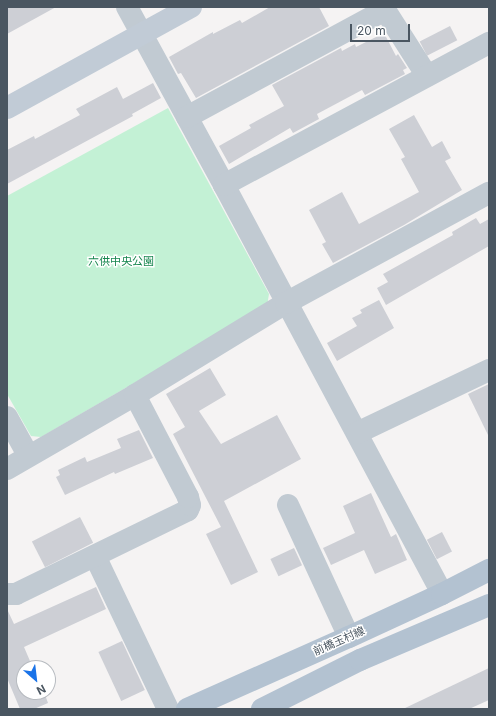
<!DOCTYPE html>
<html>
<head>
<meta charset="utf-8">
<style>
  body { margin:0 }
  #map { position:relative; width:496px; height:716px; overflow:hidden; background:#f5f3f3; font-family:Inter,"Noto Sans JP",sans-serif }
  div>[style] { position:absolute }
  .green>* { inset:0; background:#c3f1d5 }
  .building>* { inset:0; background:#cdcfd5; transform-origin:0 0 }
  .street>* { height:22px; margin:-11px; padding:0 11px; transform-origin:11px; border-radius:11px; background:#c1cad2 }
  .secondary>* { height:22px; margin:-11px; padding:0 11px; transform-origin:11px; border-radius:11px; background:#c1cbd6 }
  .primary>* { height:22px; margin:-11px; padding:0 11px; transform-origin:11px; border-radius:11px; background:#b3c2d1 }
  span { translate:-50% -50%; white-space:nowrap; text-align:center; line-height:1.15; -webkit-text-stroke:3px #fff; paint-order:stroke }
  .park-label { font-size:11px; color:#17864f }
  .street-label { font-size:11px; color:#4a5661 }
  .frame { position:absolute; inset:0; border:8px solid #4a5661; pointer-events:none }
  .north { position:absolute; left:16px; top:660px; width:40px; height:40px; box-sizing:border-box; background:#fff; border:1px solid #b7bbc0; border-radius:50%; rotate:152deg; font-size:11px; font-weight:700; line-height:16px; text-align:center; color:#4a5661 }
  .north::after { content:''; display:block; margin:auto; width:14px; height:18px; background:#1a73e8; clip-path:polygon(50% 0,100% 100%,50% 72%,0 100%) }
  .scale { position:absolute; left:350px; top:24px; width:60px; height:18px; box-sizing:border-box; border:2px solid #4a5661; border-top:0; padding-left:5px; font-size:12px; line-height:14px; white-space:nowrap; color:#4a5661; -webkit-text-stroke:3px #fff; paint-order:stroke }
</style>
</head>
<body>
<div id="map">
  <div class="green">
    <div style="clip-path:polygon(168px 108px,269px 294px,267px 306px,41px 437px,31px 436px,7px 394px,7px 196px)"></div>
  </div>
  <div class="building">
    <div style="clip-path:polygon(7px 7px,56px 7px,7px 34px)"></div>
    <div style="clip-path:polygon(270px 7px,319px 7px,329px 26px,196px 98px,181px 73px,178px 74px,169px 57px,213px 32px,213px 34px,240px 20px,242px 23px)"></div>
    <div style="left:450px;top:26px;width:16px;height:34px;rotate:63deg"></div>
    <div style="clip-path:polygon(384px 33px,396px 56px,398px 54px,407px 68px,403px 70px,405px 74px,365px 95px,362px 90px,317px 114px,319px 119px,293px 133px,290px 128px,229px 164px,219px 146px,251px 128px,249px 125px,284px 106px,272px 85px,341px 48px,342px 51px,355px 44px,356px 47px)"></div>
    <div style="clip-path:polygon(153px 83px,161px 98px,132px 114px,133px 116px,7px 184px,7px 150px,34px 136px,35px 139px,80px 115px,76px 109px,117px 87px,123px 99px)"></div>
    <div style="clip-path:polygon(414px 115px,432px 147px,442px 141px,451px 158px,445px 161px,462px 190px,404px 225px,333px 263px,322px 244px,326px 242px,309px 210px,342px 192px,359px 224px,419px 192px,401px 159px,405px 157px,389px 129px)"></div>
    <div style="clip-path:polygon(476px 218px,480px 224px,489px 219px,489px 246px,386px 305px,377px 288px,388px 282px,383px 274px,453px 235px,452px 232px)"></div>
    <div style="clip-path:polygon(379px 300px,394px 328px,337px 361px,327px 343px,357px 326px,352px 318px,362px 313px,360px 310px)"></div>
    <div style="clip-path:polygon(210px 368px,226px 395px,199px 411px,221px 444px,277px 415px,301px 459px,224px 501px,258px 572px,231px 585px,206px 534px,221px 527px,173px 434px,185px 427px,166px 394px)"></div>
    <div style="clip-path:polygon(489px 384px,489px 437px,468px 394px)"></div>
    <div style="clip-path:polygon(139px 430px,153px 458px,115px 474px,114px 472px,65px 495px,56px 477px,60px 475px,58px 470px,85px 457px,87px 462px,121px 448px,117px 439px)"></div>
    <div style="clip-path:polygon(371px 493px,391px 537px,396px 534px,407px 560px,375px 574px,364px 550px,331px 565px,323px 548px,355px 533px,343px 506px)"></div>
    <div style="left:80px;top:517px;width:29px;height:54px;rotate:63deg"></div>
    <div style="left:442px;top:532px;width:22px;height:17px;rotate:63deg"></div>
    <div style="left:294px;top:548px;width:19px;height:26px;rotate:65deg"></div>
    <div style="clip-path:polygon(96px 587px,106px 609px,24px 647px,33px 668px,24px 668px,24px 692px,44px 692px,48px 703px,34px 709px,20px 709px,7px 678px,7px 609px,14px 624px)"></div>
    <div style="left:122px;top:641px;width:54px;height:26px;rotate:65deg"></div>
    <div style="clip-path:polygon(489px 668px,489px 700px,469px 709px,403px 709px)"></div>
  </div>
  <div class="street">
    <div style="left:127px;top:7px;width:203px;rotate:61.4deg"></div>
    <div style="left:224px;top:185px;width:463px;rotate:61.9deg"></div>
    <div style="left:187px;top:117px;width:225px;rotate:-28.4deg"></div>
    <div style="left:385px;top:10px;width:78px;rotate:57.5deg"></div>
    <div style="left:224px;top:185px;width:301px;rotate:-28.2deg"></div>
    <div style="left:7px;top:417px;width:43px;rotate:61.1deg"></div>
    <div style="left:357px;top:433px;width:146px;rotate:-25.5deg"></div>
    <div style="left:7px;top:469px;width:148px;rotate:-30deg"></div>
    <div style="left:135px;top:395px;width:177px;rotate:-31.4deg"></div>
    <div style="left:286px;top:303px;width:231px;rotate:-28.5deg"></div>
    <div style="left:288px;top:505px;width:145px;rotate:65.2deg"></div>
    <div style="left:95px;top:556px;width:170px;rotate:64.5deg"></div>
    <div style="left:7px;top:594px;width:9px"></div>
    <div style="left:16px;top:594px;width:191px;rotate:-26deg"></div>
    <div style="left:188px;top:510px;width:5px;rotate:-68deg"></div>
    <div style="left:190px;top:505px;width:8px;rotate:-104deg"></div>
    <div style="left:188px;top:497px;width:115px;rotate:-117.5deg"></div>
  </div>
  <div class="secondary">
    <div style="left:7px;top:108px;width:210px;rotate:-28.8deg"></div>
  </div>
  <div class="primary">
    <div style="left:187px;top:709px;width:177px;rotate:-24deg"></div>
    <div style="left:349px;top:637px;width:102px;rotate:-24.8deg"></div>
    <div style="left:442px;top:594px;width:53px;rotate:-27.1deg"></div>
    <div style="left:262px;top:709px;width:110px;rotate:-26.6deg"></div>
    <div style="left:360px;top:660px;width:140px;rotate:-23.1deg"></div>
  </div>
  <div class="park-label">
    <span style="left:121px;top:261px">六供中央公園</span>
  </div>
  <div class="street-label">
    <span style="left:339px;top:641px;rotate:-24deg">前橋玉村線</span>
  </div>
  <div class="frame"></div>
  <div class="north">N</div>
  <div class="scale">20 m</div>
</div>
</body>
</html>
